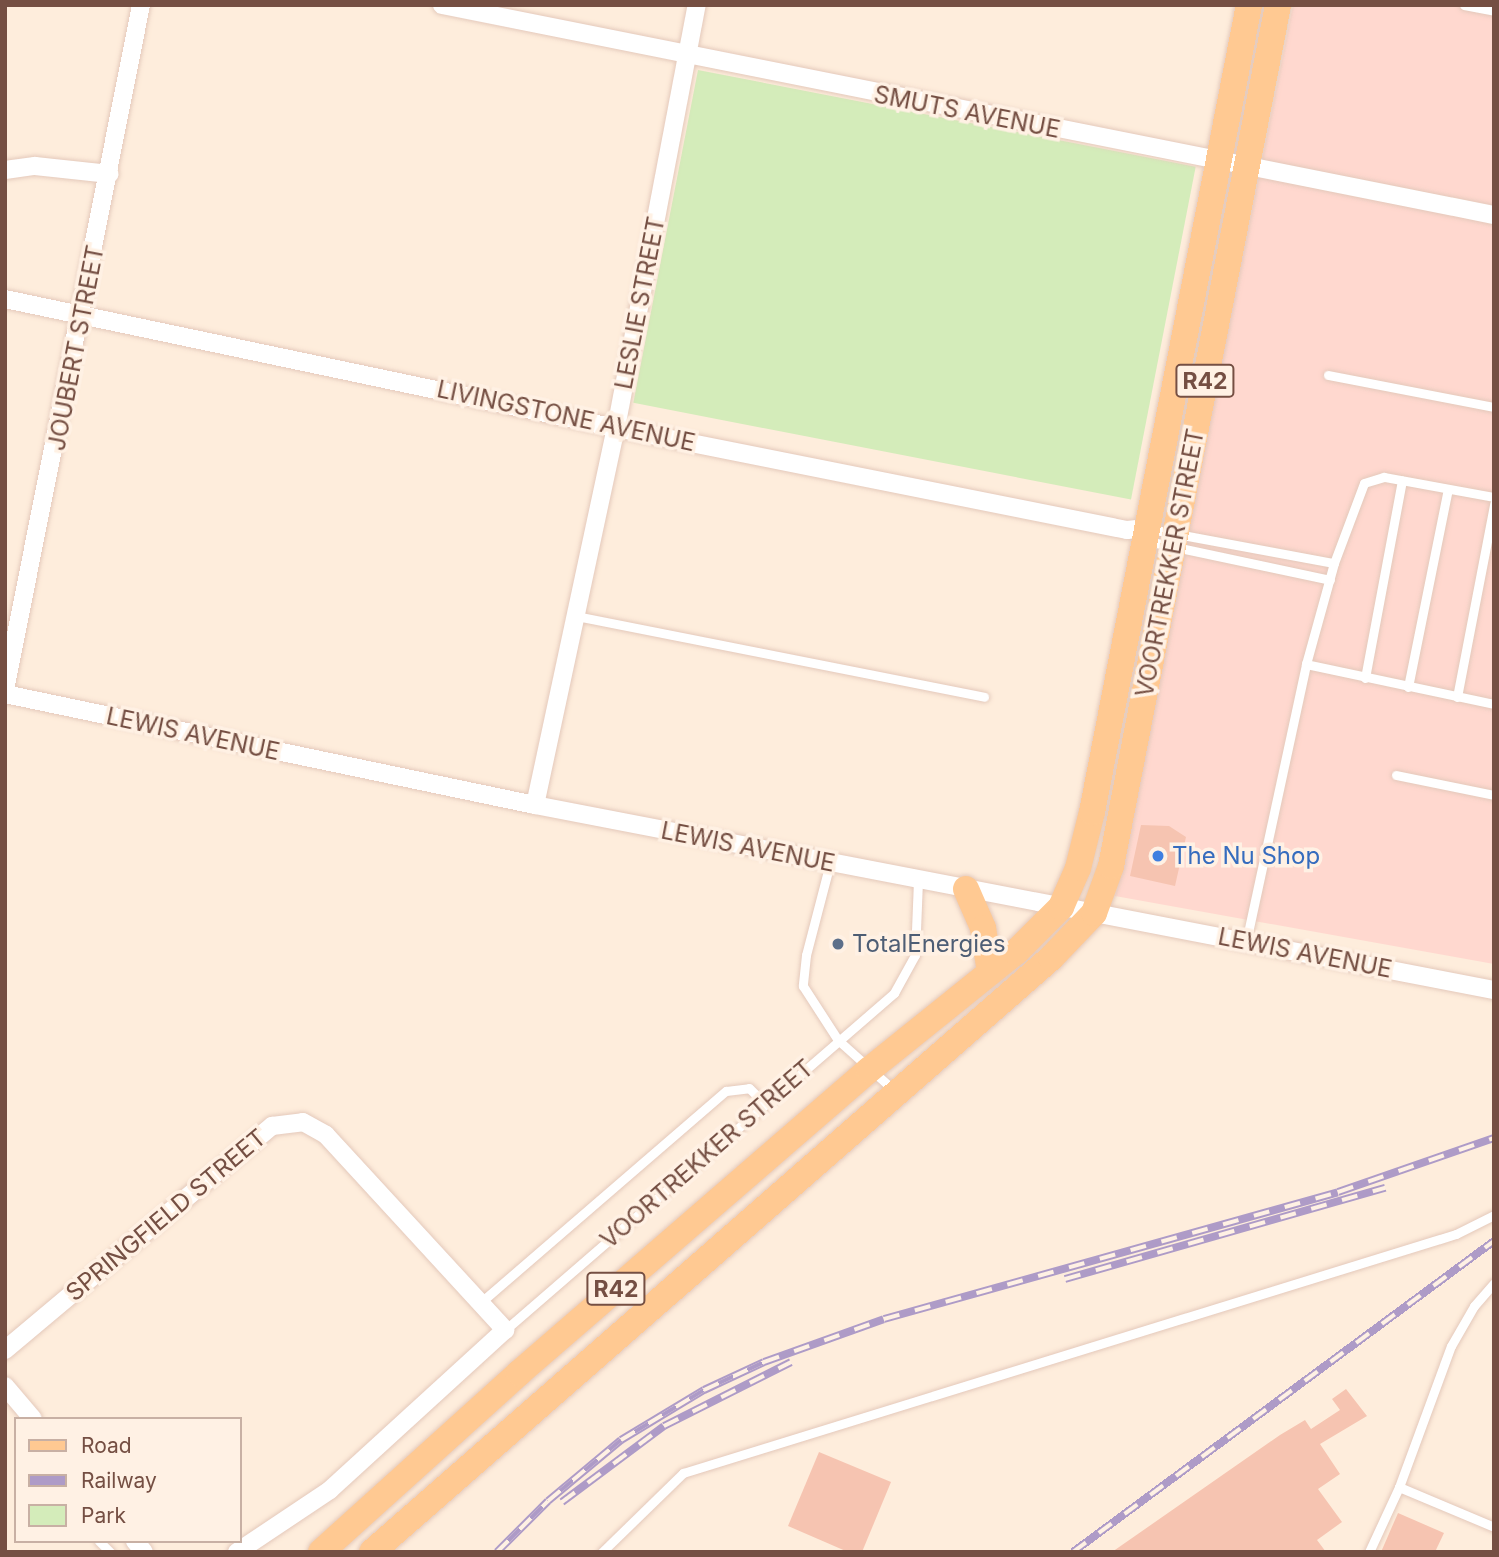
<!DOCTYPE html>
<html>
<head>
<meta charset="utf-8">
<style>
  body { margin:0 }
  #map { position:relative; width:1499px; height:1557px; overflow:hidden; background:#feeddc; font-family:Inter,sans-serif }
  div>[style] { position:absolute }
  .commercial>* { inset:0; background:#ffd8cf }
  .green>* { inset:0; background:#d4ecba; transform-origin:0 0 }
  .building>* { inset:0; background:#f6c4b1 }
  .roads { filter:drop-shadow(0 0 2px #e4c9bb) drop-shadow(0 0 2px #e4c9bb) }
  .lane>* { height:9px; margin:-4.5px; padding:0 4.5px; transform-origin:4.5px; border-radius:4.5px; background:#fff }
  .street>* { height:18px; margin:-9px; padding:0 9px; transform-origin:9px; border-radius:9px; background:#fff }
  .primary>* { height:26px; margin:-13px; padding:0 13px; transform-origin:13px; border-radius:13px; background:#ffc992 }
  .rail>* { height:8px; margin-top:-4px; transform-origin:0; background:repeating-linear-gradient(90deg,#fff1e4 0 16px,#ae9bc7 0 32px); box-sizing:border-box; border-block:2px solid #ae9bc7 }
  .dots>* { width:19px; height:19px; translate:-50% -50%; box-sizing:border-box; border:4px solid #fff1e4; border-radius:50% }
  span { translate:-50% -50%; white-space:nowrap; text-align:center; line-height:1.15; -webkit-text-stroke:7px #fff1e4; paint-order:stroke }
  .shield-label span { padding:2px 5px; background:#fff1e4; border:2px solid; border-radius:5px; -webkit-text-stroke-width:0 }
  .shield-label { font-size:23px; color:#754f43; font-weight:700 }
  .street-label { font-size:24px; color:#754f43 }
  .shop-label { font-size:24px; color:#366cbe }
  .left { translate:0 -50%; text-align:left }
  .service-label { font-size:24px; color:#4e5e75 }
  .frame { position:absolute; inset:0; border:7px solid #754f43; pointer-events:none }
  .legend { position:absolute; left:14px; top:1417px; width:228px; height:126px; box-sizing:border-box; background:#fff1e4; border:2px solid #c8b0a4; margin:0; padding:9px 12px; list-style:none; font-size:21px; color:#754f43 }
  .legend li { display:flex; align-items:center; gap:14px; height:35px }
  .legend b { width:35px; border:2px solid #c8b0a4 }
</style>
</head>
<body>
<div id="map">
  <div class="commercial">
    <div style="clip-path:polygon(1293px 5px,1494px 5px,1494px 964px,1115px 896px)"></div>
  </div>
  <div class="green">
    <div style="left:698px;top:70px;width:507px;height:339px;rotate:11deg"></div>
  </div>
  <div class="building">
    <div style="clip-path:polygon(1141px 825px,1169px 826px,1186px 837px,1175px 886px,1130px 876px)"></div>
    <div style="clip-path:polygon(1346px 1389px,1367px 1416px,1320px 1444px,1340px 1474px,1318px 1489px,1342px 1522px,1317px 1540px,1326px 1552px,1112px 1552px,1280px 1435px,1305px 1420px,1311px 1429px,1340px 1410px,1332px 1399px)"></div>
    <div style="clip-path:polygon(819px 1452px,891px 1482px,862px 1552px,848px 1552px,788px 1526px)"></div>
    <div style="clip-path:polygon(1398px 1513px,1444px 1533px,1435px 1552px,1381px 1552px)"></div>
  </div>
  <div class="roads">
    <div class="lane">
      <div style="left:1464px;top:5px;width:31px;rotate:11deg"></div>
      <div style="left:1328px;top:375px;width:169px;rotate:10.9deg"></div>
      <div style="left:1150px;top:529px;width:187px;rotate:10.5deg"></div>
      <div style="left:1147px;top:541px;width:187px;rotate:12deg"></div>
      <div style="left:576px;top:616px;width:416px;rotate:11.2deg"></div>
      <div style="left:1306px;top:664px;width:192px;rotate:12deg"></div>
      <div style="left:1365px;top:678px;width:201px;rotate:-79.4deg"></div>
      <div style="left:1408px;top:687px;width:202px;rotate:-78.6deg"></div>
      <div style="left:1457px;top:697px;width:197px;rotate:-79.1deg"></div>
      <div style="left:1396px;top:775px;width:100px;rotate:11.5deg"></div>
      <div style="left:830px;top:863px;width:95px;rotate:104.6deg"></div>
      <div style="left:806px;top:955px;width:31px;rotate:96deg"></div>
      <div style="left:803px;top:986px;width:64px;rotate:57.1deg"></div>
      <div style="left:838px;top:1040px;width:78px;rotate:41.9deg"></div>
      <div style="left:1246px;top:942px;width:284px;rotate:-77.8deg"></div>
      <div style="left:1306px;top:664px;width:105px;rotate:-74.5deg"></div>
      <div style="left:1334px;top:563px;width:85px;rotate:-69.4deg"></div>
      <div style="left:1364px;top:483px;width:21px;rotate:-17deg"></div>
      <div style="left:1384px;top:477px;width:112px;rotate:10.3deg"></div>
      <div style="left:480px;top:1303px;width:325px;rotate:-40.8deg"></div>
      <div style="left:726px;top:1091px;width:23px;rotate:-7deg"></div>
      <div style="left:749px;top:1088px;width:23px;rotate:45deg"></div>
      <div style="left:505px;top:1330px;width:515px;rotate:-40.9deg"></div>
      <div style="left:894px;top:993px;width:43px;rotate:-61.1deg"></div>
      <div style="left:915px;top:955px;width:74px;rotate:-87.7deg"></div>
      <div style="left:1399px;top:1487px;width:103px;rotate:22.8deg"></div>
      <div style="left:99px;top:1541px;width:16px;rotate:45deg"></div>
      <div style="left:602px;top:1552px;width:113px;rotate:-44.3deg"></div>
      <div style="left:683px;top:1473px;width:809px;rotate:-17.18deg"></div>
      <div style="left:1456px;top:1234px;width:42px;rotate:-26.6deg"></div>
      <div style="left:1369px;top:1552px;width:72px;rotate:-65.2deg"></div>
      <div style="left:1399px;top:1487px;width:150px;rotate:-69.8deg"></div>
      <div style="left:1451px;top:1346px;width:46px;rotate:-60.1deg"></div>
      <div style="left:1474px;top:1306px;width:30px;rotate:-49deg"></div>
    </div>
    <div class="street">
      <div style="left:442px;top:5px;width:1073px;rotate:11.29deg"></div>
      <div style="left:5px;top:170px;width:30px;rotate:-8deg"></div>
      <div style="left:35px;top:166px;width:75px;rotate:6.1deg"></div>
      <div style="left:5px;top:299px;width:624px;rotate:11.92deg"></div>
      <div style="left:616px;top:428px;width:521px;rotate:11.29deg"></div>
      <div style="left:1127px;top:530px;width:20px;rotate:-6deg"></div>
      <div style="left:5px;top:690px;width:698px;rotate:-78.77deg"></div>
      <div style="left:5px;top:694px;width:541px;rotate:11.83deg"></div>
      <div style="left:535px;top:805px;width:977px;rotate:10.92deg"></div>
      <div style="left:535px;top:805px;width:386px;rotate:-77.9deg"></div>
      <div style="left:616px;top:428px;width:431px;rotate:-79.2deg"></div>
      <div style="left:5px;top:1350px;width:349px;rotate:-40deg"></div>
      <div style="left:272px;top:1126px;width:31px;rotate:-7deg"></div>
      <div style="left:303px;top:1122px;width:26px;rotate:29deg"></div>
      <div style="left:326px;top:1135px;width:265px;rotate:47.4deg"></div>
      <div style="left:505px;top:1330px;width:237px;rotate:137.6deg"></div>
      <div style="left:330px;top:1490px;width:112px;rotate:146.3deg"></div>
      <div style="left:5px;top:1386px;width:43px;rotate:49.7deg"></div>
      <div style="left:135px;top:1541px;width:14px;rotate:51deg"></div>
    </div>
    <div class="primary">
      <div style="left:966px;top:889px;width:43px;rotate:66.4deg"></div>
      <div style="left:983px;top:928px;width:45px;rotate:81deg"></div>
      <div style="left:321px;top:1552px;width:267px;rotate:-42.1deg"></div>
      <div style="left:519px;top:1373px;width:463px;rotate:-40.9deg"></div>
      <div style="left:869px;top:1070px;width:189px;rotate:-38.8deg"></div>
      <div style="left:1016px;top:952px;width:64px;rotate:-45deg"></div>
      <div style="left:1061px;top:907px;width:43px;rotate:-66.4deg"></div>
      <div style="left:1078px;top:868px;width:58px;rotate:-76deg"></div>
      <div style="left:1092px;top:812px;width:822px;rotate:-78.99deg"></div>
      <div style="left:372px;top:1552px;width:902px;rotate:-41.18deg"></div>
      <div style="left:1051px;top:958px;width:62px;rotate:-46.3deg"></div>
      <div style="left:1094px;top:913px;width:50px;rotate:-70.1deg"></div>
      <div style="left:1111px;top:866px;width:877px;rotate:-79.02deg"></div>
    </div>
  </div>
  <div class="rail">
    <div style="left:1065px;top:1279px;width:333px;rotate:-15.9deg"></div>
    <div style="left:562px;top:1502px;width:127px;rotate:-36.7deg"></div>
    <div style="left:664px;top:1426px;width:142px;rotate:-26.7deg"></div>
    <div style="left:497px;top:1552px;width:72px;rotate:-45deg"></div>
    <div style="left:548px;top:1501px;width:95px;rotate:-39.9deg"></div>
    <div style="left:621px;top:1440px;width:97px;rotate:-31.1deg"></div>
    <div style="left:704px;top:1390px;width:66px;rotate:-25deg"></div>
    <div style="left:764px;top:1362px;width:127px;rotate:-19.7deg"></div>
    <div style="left:884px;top:1319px;width:471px;rotate:-15.6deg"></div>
    <div style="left:1338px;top:1192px;width:165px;rotate:-19.1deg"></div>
    <div style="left:1073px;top:1552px;width:523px;rotate:-36.45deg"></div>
  </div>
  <div class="dots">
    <div style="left:1158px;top:856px;background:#3f7fe0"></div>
    <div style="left:838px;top:944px;background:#5c6f8a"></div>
  </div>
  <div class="shield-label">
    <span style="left:1205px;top:381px">R42</span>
    <span style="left:616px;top:1289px">R42</span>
  </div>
  <div class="street-label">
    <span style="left:967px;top:112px;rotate:11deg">SMUTS AVENUE</span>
    <span style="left:640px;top:303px;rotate:-79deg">LESLIE STREET</span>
    <span style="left:76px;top:348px;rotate:-79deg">JOUBERT STREET</span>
    <span style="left:566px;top:416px;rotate:12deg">LIVINGSTONE AVENUE</span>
    <span style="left:1170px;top:563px;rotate:-79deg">VOORTREKKER STREET</span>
    <span style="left:193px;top:734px;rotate:12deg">LEWIS AVENUE</span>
    <span style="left:748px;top:847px;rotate:11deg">LEWIS AVENUE</span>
    <span style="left:1305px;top:953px;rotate:11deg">LEWIS AVENUE</span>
    <span style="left:707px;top:1154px;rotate:-41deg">VOORTREKKER STREET</span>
    <span style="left:166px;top:1215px;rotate:-40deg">SPRINGFIELD STREET</span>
  </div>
  <div class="shop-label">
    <span class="left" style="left:1172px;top:856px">The Nu Shop</span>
  </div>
  <div class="service-label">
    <span class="left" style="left:852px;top:944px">TotalEnergies</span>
  </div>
  <div class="frame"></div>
  <ul class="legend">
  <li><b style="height:9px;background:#ffc992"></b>Road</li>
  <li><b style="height:9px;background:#ae9bc7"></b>Railway</li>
  <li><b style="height:19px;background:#d4ecba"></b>Park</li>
  </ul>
</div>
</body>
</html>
